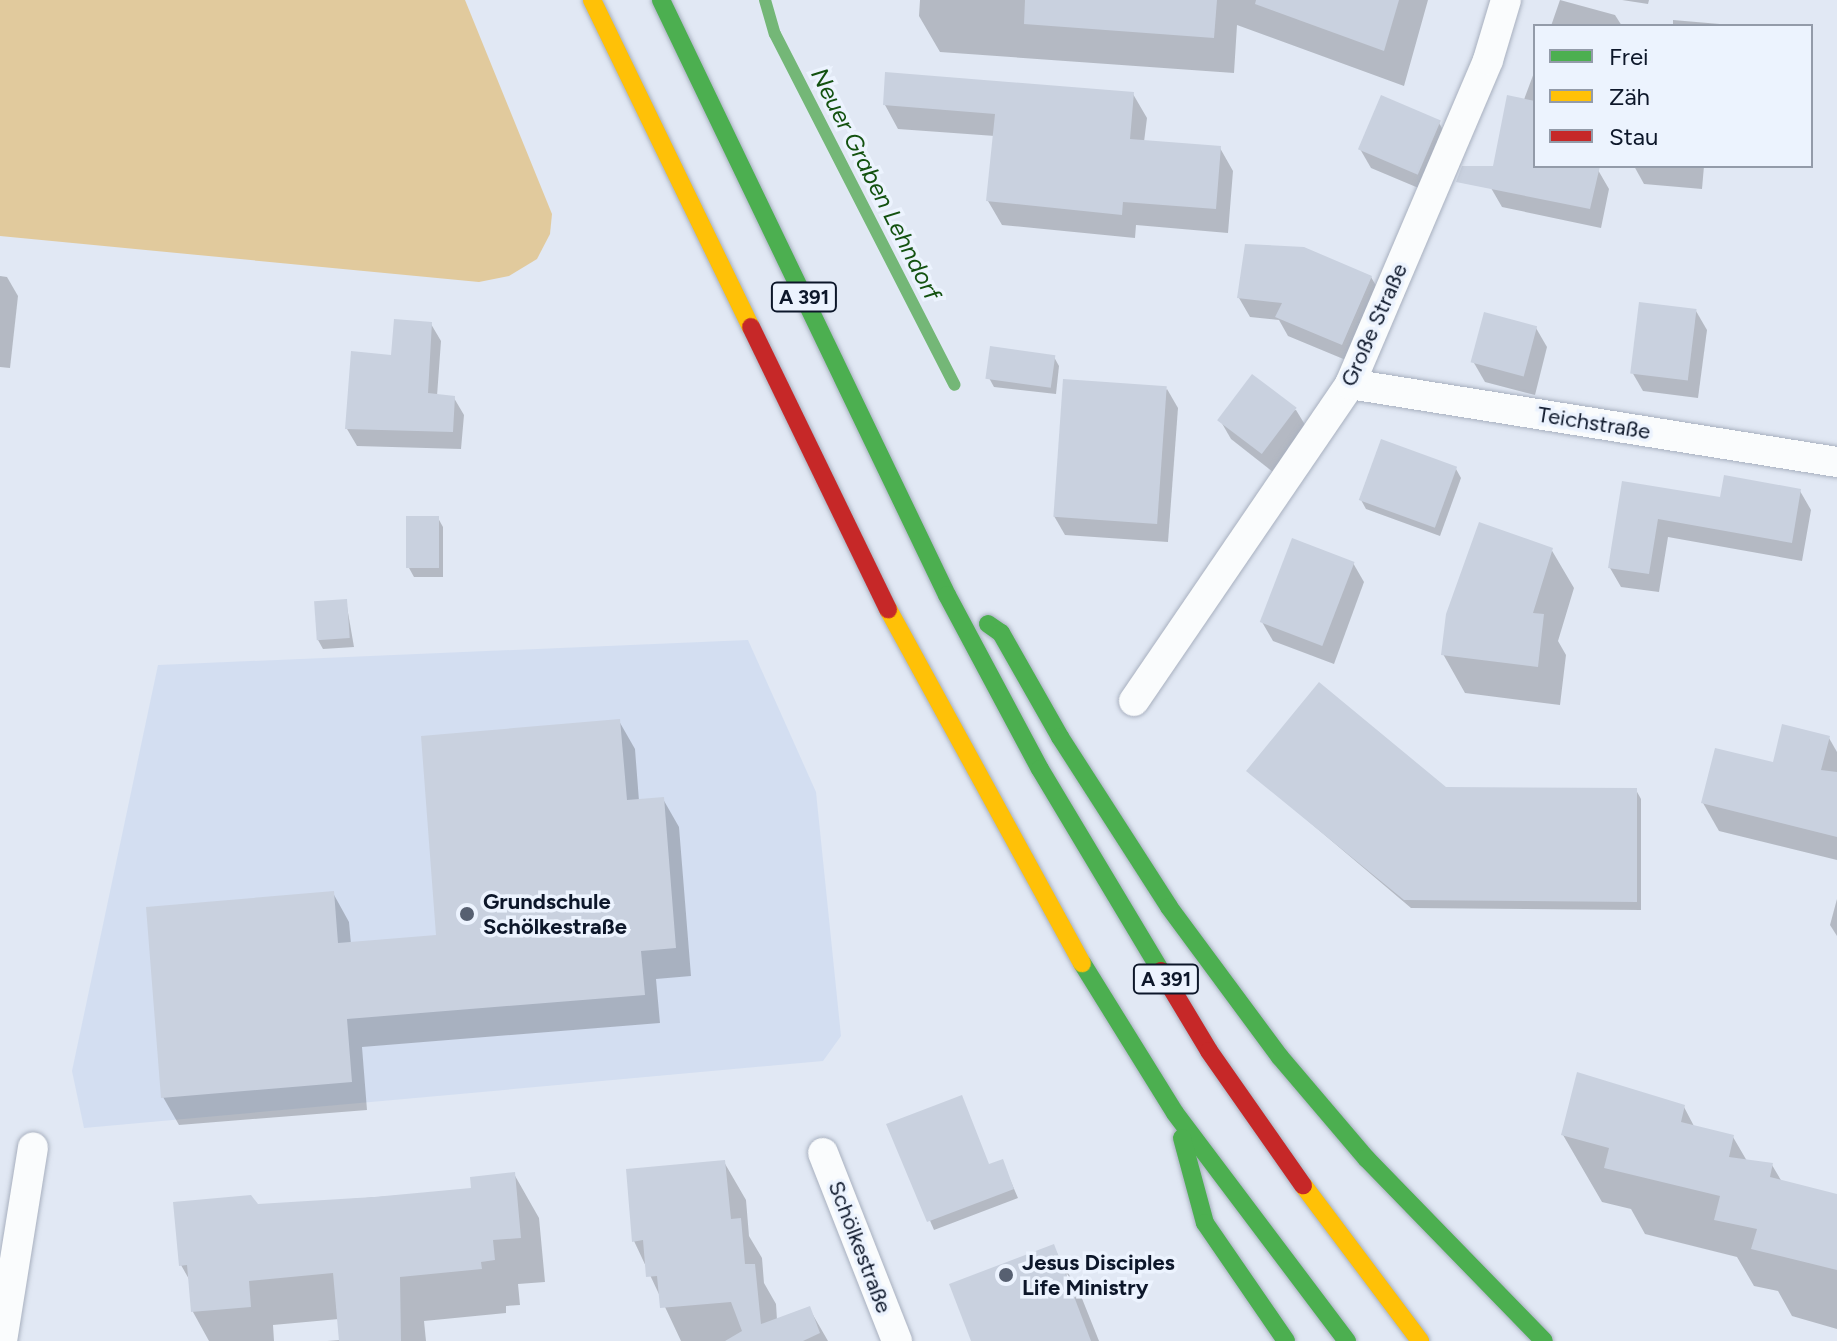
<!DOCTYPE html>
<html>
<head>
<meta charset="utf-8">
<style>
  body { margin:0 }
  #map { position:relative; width:1837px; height:1341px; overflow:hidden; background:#e1e8f4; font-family:Figtree,sans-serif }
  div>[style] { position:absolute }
  .built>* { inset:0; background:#d3def1 }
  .green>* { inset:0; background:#e1ca9d }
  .shadow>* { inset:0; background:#0003 }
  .stream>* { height:12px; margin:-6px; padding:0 6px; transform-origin:6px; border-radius:6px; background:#74b777 }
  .building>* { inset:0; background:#c9d1df; transform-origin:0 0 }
  .roads { filter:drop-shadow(0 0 2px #a8b0bf) drop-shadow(0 0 2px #a8b0bf) }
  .street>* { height:30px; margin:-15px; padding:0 15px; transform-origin:15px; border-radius:15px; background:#fafcfd }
  .fast>* { height:18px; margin:-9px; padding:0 9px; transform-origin:9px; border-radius:9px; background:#4caf50 }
  .slow>* { height:18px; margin:-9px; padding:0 9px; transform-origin:9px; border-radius:9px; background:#ffc107 }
  .jam>* { height:18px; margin:-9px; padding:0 9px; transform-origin:9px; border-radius:9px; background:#c62828 }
  .dots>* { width:22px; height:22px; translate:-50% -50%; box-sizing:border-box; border:4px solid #ecf3fe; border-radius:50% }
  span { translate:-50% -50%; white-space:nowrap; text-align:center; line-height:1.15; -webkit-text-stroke:7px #ecf3fe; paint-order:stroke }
  .shield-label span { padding:2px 6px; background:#ecf3fe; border:2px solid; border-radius:6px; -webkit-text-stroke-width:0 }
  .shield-label { font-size:20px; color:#0d172a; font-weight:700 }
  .street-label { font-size:22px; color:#0d172a }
  .poi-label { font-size:22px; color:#0d172a; font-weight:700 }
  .left { translate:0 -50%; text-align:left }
  .water-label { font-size:24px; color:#135210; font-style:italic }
  .legend { position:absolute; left:1533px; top:24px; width:280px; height:144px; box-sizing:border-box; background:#ecf3fe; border:2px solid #939ba9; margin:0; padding:10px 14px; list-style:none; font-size:24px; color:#0d172a }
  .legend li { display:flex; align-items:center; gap:16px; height:40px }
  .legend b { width:40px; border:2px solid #939ba9 }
</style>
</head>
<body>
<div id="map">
  <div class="built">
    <div style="clip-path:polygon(748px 640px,816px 792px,841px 1036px,823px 1061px,84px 1128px,72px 1071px,158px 665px)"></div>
  </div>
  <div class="green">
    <div style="clip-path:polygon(0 0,465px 0,552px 214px,550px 234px,537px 259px,509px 276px,479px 282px,0 236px)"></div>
  </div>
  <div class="shadow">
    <div style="clip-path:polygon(920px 0,1428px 0,1404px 86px,1237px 25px,1234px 73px,940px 52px,919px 16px)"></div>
    <div style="clip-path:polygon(1560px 0,1615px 15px,1622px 26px,1551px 26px)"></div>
    <div style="clip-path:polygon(1622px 0,1649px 0,1648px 4px)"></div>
    <div style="clip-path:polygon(1673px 20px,1743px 26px,1673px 26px)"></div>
    <div style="clip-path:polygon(1535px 70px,1535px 166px,1598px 170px,1609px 189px,1601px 228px,1502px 207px,1491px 188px)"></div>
    <div style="clip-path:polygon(1133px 94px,1147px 118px,1144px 142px,1220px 148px,1233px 171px,1228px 233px,1136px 225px,1135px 238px,1002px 225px,988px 201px,995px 136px,898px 129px,885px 105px)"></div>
    <div style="clip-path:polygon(1439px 123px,1450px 142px,1428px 192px,1371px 168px,1360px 149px)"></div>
    <div style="clip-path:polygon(1634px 166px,1704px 166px,1702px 189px,1644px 184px)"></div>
    <div style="clip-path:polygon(0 276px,7px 277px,18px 296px,10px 368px,0 367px)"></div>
    <div style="clip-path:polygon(1371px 277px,1382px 296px,1353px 363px,1288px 336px,1279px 320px,1250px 317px,1239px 298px)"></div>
    <div style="clip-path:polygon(1696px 311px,1707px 330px,1698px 398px,1643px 391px,1632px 372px)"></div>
    <div style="clip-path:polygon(431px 324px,441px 341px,437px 396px,454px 398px,464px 415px,461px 449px,357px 446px,347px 429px,393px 357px)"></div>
    <div style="clip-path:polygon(1536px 328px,1547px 347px,1535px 395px,1485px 382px,1474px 363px)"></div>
    <div style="clip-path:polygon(1054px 357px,1059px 366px,1056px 394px,994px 387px,989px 378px)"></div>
    <div style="clip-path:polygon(1167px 389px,1178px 408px,1168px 542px,1065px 535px,1054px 516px)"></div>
    <div style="clip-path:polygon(1296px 410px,1307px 428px,1273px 472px,1231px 439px,1220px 420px)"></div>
    <div style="clip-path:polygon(1456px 469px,1461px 478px,1440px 536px,1366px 509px,1361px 500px)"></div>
    <div style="clip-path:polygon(1623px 484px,1722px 499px,1800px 491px,1811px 510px,1802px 561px,1668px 537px,1659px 592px,1621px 587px,1610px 568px)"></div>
    <div style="clip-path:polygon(438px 518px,443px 527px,443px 577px,414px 577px,409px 568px)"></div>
    <div style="clip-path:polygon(1551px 549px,1574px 588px,1558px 641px,1566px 655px,1560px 705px,1465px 693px,1443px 654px)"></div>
    <div style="clip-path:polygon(1353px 563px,1364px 582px,1334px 664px,1273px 641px,1262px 622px)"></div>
    <div style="clip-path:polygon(346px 601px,354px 647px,323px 649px,318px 640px)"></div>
    <div style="clip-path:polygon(619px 721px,635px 749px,639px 801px,663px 799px,679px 827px,691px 976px,656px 979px,660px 1023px,362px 1047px,367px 1110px,179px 1125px,163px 1097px,333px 893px,349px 922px,351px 944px,438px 937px)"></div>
    <div style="clip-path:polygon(1829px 738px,1837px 752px,1837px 860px,1719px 831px,1703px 803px)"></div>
    <div style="clip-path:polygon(1249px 771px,1445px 789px,1636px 790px,1641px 799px,1641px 910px,1411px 908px)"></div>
    <div style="clip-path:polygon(1837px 899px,1837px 936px,1830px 925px)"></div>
    <div style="clip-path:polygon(1684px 1107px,1695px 1128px,1733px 1137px,1747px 1161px,1772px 1165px,1782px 1182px,1837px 1196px,1837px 1329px,1792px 1316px,1778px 1291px,1754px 1286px,1737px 1257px,1645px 1234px,1631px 1209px,1602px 1202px,1563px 1135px)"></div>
    <div style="clip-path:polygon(889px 1125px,990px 1166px,1002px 1161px,1018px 1198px,934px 1230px)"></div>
    <div style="clip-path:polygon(724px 1162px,746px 1200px,749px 1236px,762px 1258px,764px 1283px,776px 1304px,777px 1320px,809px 1308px,828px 1341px,681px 1341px,634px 1241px)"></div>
    <div style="clip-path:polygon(514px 1174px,539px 1218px,545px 1282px,518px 1284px,520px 1305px,506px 1306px,506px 1313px,424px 1321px,426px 1341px,327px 1341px,341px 1340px,339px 1319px,273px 1325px,274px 1341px,209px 1341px,193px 1312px,190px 1281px,181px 1265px,257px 1206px,473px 1190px)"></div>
    <div style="clip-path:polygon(1053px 1246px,1081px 1296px,1099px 1341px,973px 1341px)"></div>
  </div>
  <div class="stream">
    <div style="left:765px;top:0;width:35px;rotate:74deg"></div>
    <div style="left:775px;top:34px;width:394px;rotate:62.9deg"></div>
  </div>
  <div class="building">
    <div style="clip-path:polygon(1025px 0,1217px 0,1214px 38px,1024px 24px)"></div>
    <div style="clip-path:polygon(1256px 0,1399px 0,1384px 51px,1255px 4px)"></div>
    <div style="clip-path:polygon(885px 72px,1134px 92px,1130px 139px,1221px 146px,1216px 209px,1123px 202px,1122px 215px,986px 201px,995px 114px,883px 105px)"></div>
    <div style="left:1381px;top:95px;width:65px;height:59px;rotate:23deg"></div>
    <div style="clip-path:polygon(1507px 95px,1535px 101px,1535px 166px,1600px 166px,1590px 209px,1456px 182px,1462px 166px,1493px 166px)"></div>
    <div style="clip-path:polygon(1245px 244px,1304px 247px,1372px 276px,1342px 345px,1275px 317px,1282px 303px,1237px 298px)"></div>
    <div style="left:1639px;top:302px;width:58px;height:72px;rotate:7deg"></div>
    <div style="left:1484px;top:312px;width:55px;height:52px;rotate:15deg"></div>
    <div style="clip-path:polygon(394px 319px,432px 322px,428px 393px,455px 396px,453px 432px,345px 429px,351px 351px,391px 355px)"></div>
    <div style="left:990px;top:346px;width:66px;height:33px;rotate:8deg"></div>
    <div style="left:1252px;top:374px;width:56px;height:58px;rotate:37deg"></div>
    <div style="left:1063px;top:379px;width:104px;height:138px;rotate:4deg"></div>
    <div style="left:1381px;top:439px;width:81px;height:65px;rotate:20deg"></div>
    <div style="clip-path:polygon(1724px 475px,1801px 489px,1792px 543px,1658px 519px,1649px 574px,1608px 568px,1622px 481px,1720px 497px)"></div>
    <div style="left:406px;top:516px;width:33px;height:52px"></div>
    <div style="clip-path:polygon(1479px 522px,1553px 548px,1533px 613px,1544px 614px,1538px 667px,1441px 655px,1446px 614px)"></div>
    <div style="left:1292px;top:538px;width:67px;height:90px;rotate:21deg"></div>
    <div style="left:347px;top:599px;width:39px;height:33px;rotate:86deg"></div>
    <div style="clip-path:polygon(1319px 682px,1446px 787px,1637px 788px,1637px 902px,1404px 900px,1246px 771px)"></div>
    <div style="clip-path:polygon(620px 719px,627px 800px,664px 797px,676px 948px,641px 951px,645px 995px,347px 1019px,352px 1082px,161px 1098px,146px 907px,334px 891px,338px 943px,436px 935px,421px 736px)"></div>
    <div style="clip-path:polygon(1782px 724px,1830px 736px,1821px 770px,1837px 772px,1837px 837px,1701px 803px,1715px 748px,1773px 762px)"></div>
    <div style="clip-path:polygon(1577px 1072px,1685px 1105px,1681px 1122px,1734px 1135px,1729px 1157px,1773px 1163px,1770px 1177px,1837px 1194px,1837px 1270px,1751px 1249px,1757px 1229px,1714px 1220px,1720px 1196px,1604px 1168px,1609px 1148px,1561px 1135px)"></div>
    <div style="clip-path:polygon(962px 1095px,989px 1164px,1003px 1159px,1014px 1189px,927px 1222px,886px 1124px)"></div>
    <div style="clip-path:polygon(725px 1160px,731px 1219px,741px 1218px,745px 1264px,755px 1264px,761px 1324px,810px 1306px,820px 1333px,803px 1341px,725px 1341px,742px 1331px,731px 1302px,660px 1308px,657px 1276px,646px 1277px,643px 1240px,632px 1242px,626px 1169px)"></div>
    <div style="clip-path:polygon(515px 1172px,521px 1238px,493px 1240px,495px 1260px,481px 1262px,482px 1269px,400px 1277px,401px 1341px,339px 1341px,333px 1273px,249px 1281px,251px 1307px,191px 1312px,187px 1265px,179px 1266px,173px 1202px,251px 1195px,258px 1204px,374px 1197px,471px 1188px,470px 1177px)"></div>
    <div style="clip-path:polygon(1054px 1244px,1091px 1341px,971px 1341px,949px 1284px)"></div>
  </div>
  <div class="roads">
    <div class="street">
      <div style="left:1350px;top:384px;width:493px;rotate:9.1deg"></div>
      <div style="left:1134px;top:701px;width:384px;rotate:-55.7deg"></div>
      <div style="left:1350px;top:384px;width:352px;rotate:-66.9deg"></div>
      <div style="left:1488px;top:60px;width:63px;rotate:-73.3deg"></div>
      <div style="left:823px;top:1153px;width:202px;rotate:68.5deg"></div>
      <div style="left:2px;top:1341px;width:196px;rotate:-80.9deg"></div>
    </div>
    <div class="fast">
      <div style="left:661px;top:0;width:660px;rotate:64.33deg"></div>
      <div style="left:947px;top:595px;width:197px;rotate:61.9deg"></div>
      <div style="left:1040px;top:769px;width:235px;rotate:59.1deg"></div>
      <div style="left:988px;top:624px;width:16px;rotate:35deg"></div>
      <div style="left:1001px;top:633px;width:120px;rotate:60.4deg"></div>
      <div style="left:1060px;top:737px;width:202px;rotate:57.3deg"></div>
      <div style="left:1169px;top:907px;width:187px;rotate:53.5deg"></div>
      <div style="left:1280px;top:1057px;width:133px;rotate:49.6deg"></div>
      <div style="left:1366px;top:1158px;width:255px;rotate:45.8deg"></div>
      <div style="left:1082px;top:963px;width:176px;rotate:58.2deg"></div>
      <div style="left:1175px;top:1113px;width:286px;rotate:53deg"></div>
      <div style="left:1182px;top:1138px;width:88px;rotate:74.9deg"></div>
      <div style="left:1205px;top:1223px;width:143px;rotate:55.5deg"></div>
    </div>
    <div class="slow">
      <div style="left:592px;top:0;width:364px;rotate:64.1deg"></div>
      <div style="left:888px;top:609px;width:404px;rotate:61.3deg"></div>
      <div style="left:1303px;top:1185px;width:195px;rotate:53.1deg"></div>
    </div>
    <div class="jam">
      <div style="left:751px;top:327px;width:314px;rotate:64.1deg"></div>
      <div style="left:1161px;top:971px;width:93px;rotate:59deg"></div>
      <div style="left:1209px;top:1051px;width:164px;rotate:55deg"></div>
    </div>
  </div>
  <div class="dots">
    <div style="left:467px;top:914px;background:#576071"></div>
    <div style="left:1006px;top:1275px;background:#576071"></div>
  </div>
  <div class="shield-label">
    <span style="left:804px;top:297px">A 391</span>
    <span style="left:1166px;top:979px">A 391</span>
  </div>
  <div class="street-label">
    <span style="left:1374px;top:325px;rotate:-66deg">Große Straße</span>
    <span style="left:1594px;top:423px;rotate:9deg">Teichstraße</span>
    <span style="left:860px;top:1247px;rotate:69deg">Schölkestraße</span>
  </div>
  <div class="poi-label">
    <span class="left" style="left:483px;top:914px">Grundschule<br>Schölkestraße</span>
    <span class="left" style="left:1022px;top:1275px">Jesus Disciples<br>Life Ministry</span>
  </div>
  <div class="water-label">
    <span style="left:876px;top:184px;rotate:63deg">Neuer Graben Lehndorf</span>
  </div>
  <ul class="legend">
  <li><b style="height:10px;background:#4caf50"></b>Frei</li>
  <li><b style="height:10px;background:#ffc107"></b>Zäh</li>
  <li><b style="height:10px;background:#c62828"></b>Stau</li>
  </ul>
</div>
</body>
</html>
